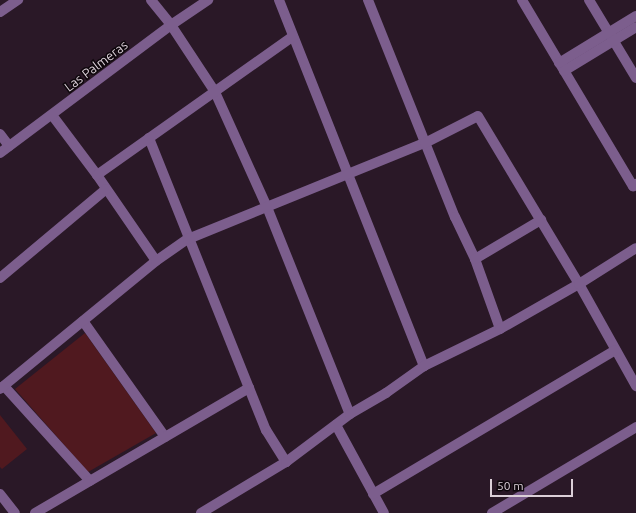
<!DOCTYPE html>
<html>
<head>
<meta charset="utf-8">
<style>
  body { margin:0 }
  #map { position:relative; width:636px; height:513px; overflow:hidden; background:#2a1827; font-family:Ubuntu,sans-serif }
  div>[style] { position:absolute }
  .green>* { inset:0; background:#50191f }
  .minor>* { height:10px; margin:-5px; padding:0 5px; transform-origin:5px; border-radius:5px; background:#7c5e8d }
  span { translate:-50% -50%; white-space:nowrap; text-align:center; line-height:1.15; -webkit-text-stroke:3px #0e070c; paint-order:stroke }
  .street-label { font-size:13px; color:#dbcfd8 }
  .scale { position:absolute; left:490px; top:479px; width:83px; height:18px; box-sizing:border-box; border:2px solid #dbcfd8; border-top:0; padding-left:5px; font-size:12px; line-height:14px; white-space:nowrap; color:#dbcfd8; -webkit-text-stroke:3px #0e070c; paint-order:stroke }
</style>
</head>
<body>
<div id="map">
  <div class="green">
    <div style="clip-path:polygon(85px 333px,156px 433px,88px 472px,15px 389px)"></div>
    <div style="clip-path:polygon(0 415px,27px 449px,2px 469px,0 467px)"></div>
  </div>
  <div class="minor">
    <div style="left:151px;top:0;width:32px;rotate:51deg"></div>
    <div style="left:171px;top:25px;width:80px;rotate:56.7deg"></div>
    <div style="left:215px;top:92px;width:126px;rotate:65.7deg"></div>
    <div style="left:267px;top:207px;width:223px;rotate:68.2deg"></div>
    <div style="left:279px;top:0;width:394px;rotate:68.4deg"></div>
    <div style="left:368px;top:0;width:234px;rotate:68.2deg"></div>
    <div style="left:455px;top:217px;width:47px;rotate:64.5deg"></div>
    <div style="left:475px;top:259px;width:74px;rotate:70.3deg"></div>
    <div style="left:522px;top:0;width:217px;rotate:59.2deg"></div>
    <div style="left:633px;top:186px;width:4px;rotate:-34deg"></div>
    <div style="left:589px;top:0;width:91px;rotate:58.9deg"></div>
    <div style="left:0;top:12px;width:22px;rotate:-34deg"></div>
    <div style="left:559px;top:63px;width:90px;rotate:-31.4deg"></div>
    <div style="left:564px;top:71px;width:84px;rotate:-31.4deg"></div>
    <div style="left:52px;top:115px;width:75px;rotate:53.1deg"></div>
    <div style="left:97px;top:175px;width:104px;rotate:55.5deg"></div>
    <div style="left:0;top:134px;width:15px;rotate:53deg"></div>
    <div style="left:149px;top:138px;width:315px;rotate:68.2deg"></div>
    <div style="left:266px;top:430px;width:38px;rotate:58deg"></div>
    <div style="left:0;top:153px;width:214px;rotate:-36.8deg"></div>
    <div style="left:171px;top:25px;width:45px;rotate:-34deg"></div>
    <div style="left:97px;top:175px;width:240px;rotate:-35.3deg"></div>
    <div style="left:475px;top:259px;width:77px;rotate:-30.6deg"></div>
    <div style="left:0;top:278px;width:138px;rotate:-40deg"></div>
    <div style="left:83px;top:321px;width:142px;rotate:54.7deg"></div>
    <div style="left:4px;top:386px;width:128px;rotate:47.8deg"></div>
    <div style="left:0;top:389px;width:202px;rotate:-39.4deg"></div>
    <div style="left:156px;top:261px;width:39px;rotate:-35deg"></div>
    <div style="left:188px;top:239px;width:256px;rotate:-22.1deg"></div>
    <div style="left:425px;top:143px;width:59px;rotate:-27deg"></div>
    <div style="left:478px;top:116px;width:196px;rotate:59deg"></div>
    <div style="left:579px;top:284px;width:117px;rotate:60.8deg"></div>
    <div style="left:336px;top:425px;width:100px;rotate:61.4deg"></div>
    <div style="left:0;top:494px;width:24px;rotate:52deg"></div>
    <div style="left:373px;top:494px;width:282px;rotate:-30.7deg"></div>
    <div style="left:35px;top:513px;width:248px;rotate:-30.3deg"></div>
    <div style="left:201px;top:513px;width:99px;rotate:-31deg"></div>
    <div style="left:286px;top:462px;width:80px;rotate:-36.9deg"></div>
    <div style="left:350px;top:414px;width:42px;rotate:-30.3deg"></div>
    <div style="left:386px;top:393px;width:47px;rotate:-35.4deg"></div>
    <div style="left:424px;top:366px;width:85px;rotate:-26deg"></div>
    <div style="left:500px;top:329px;width:91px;rotate:-29.7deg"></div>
    <div style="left:579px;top:284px;width:67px;rotate:-32.3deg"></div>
    <div style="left:492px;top:513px;width:168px;rotate:-30.8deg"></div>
  </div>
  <div class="street-label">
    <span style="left:96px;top:66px;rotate:-37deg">Las Palmeras</span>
  </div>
  <div class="scale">50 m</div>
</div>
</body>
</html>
